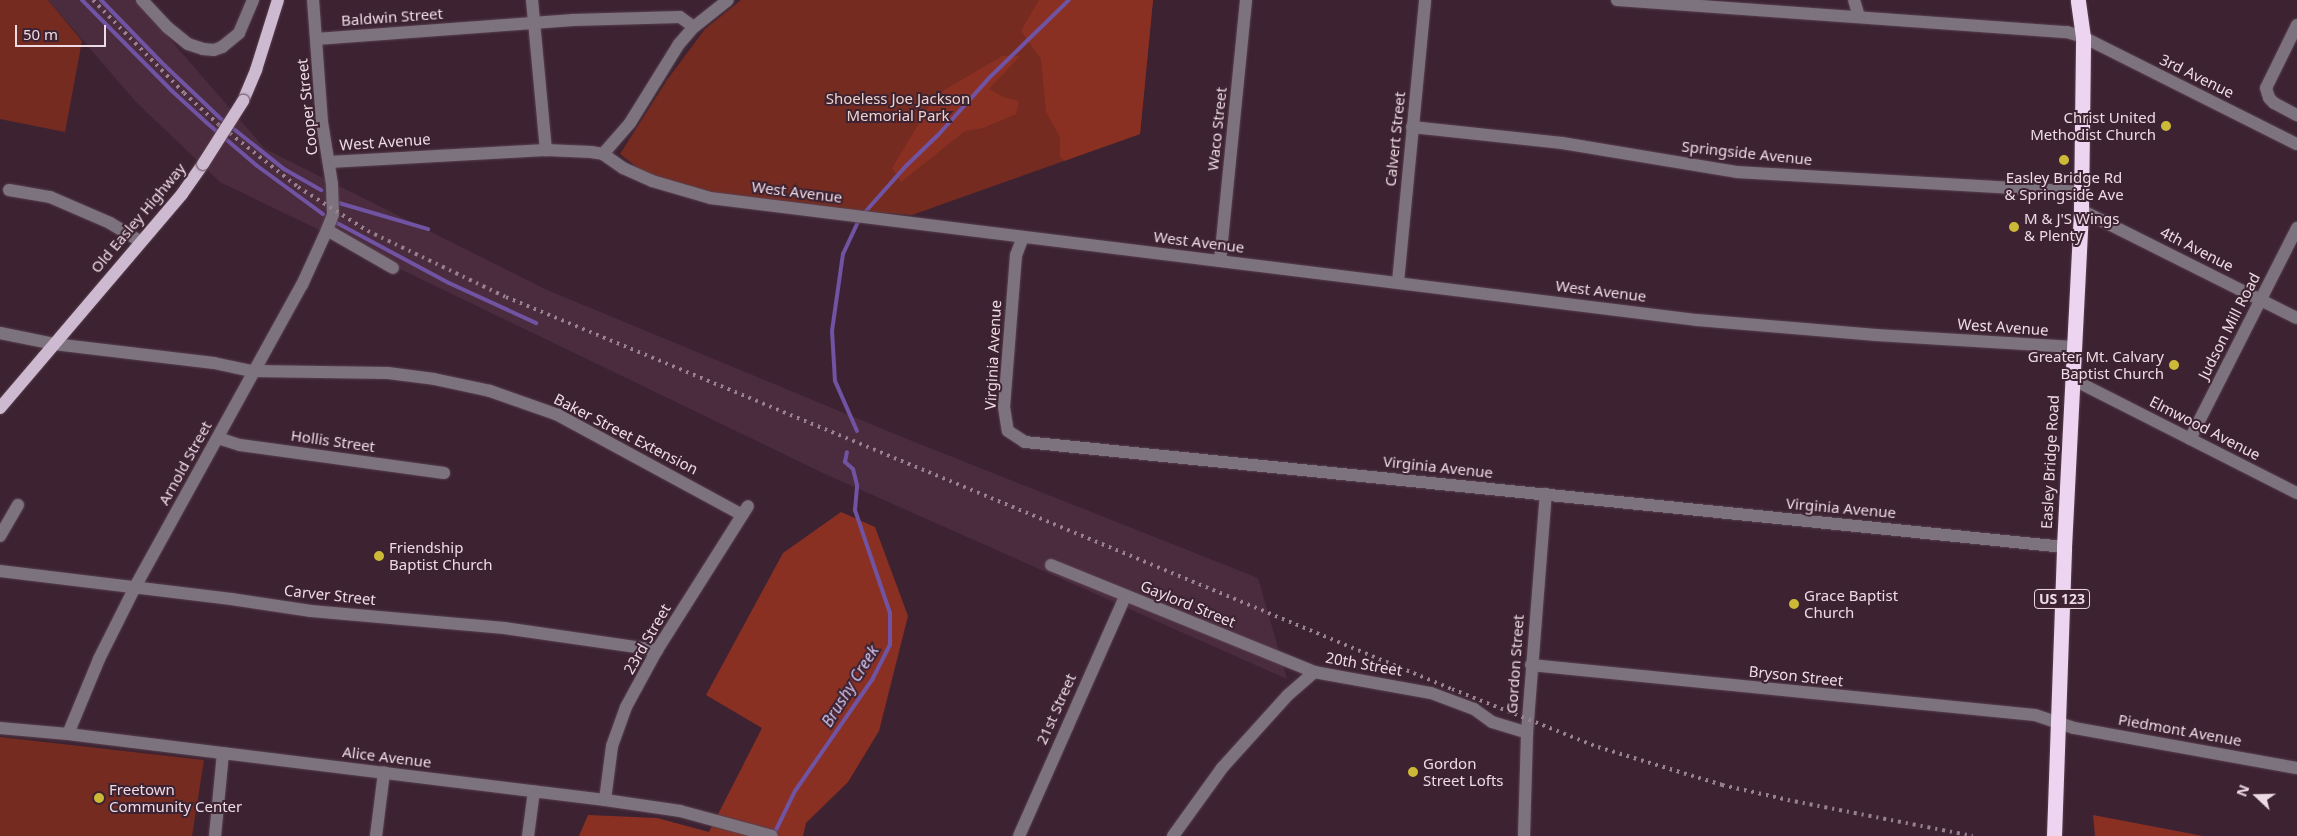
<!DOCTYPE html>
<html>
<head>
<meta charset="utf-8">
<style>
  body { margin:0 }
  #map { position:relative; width:2297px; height:836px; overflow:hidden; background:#3d2332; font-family:"Noto Sans",sans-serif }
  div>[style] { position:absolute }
  .built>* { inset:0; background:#4b2c3e }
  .green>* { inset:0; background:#752b20 }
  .forest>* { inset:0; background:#8a3023 }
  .stream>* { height:4px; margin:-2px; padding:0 2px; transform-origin:2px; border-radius:2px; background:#7053a2 }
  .roads { filter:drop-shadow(0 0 1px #59404e) drop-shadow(0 0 1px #59404e) }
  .minor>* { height:12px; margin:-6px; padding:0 6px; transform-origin:6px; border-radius:6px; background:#7d737e }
  .major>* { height:12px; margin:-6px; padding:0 6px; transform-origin:6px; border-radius:6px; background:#cdb9d0 }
  .highway>* { height:15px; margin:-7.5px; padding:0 7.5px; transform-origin:7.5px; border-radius:7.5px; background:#edd5f1 }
  .rail>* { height:4px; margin-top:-2px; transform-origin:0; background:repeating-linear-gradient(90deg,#98828e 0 2.5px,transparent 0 7.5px) }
  .bridges { filter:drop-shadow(0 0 1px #59404e) drop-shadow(0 0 1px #59404e) }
  .major-bridge>* { height:12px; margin:-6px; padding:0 6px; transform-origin:6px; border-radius:6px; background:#cdb9d0 }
  .dots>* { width:14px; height:14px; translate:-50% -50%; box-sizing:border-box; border:2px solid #3d2332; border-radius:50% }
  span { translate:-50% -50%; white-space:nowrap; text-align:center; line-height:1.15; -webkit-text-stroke:4px #3d2332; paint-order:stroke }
  .shield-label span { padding:1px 4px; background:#3d2332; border:1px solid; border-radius:4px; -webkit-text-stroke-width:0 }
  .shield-label { font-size:14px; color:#eddbe4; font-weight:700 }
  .street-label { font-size:15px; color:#eddbe4 }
  .park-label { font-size:15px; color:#edd3cd }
  .poi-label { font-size:15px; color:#eddbe4 }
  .right { translate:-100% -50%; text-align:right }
  .left { translate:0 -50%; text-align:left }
  .water-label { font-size:16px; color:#d1c4f0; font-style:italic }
  .north { position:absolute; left:2232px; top:771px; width:50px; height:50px; -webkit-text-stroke:4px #3d2332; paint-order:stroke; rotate:291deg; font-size:14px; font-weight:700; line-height:20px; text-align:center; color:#eddbe4 }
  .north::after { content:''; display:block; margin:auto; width:18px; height:22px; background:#eddbe4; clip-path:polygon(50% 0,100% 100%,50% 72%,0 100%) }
  .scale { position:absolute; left:15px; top:25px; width:91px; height:22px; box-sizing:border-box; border:2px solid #eddbe4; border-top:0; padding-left:6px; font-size:15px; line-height:18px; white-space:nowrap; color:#eddbe4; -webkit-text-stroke:4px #3d2332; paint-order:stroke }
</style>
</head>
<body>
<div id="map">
  <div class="built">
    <div style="clip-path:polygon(48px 0,136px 0,265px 149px,547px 290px,902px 437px,1258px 578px,1287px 679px,823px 473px,220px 182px,136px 102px)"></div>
  </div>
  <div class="green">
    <div style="clip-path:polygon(0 0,48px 0,82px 41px,65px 132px,0 119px)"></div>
    <div style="clip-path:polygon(741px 0,1153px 0,1140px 134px,912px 215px,836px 209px,717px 194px,681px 186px,642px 171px,620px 154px,667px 80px,705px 29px)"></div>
    <div style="clip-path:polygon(0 737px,204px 760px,192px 836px,0 836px)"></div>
  </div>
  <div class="forest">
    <div style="clip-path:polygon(1039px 0,1153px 0,1140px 134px,1064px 161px,1060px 156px,1060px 137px,1046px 112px,1041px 59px,1021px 31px)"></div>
    <div style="clip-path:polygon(1002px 56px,1020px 56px,989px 89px,1003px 97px,1019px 101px,1016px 114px,983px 128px,965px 131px,901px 182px,892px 168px,936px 95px)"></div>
    <div style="clip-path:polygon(841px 512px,875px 527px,908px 616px,879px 731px,848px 782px,806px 823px,803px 836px,579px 836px,588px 815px,657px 818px,709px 832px,762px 728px,706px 695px,783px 553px)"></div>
    <div style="clip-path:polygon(2093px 815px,2203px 836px,2095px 836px)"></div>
  </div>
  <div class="stream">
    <div style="left:82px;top:0;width:128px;rotate:45.3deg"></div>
    <div style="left:172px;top:91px;width:47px;rotate:42.4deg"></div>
    <div style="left:207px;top:123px;width:65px;rotate:40.6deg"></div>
    <div style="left:256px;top:165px;width:83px;rotate:36.2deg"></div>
    <div style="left:101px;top:0;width:86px;rotate:45.9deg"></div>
    <div style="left:161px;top:62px;width:81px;rotate:43.5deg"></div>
    <div style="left:220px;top:118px;width:82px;rotate:38.6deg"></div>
    <div style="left:284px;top:169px;width:43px;rotate:29.6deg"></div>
    <div style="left:339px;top:203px;width:93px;rotate:16.3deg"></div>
    <div style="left:866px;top:211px;width:60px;rotate:-48.4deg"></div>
    <div style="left:906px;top:166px;width:46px;rotate:-44.1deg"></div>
    <div style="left:939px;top:134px;width:76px;rotate:-48.2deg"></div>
    <div style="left:990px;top:77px;width:110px;rotate:-44.3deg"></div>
    <div style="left:337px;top:223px;width:127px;rotate:28.2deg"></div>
    <div style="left:449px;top:283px;width:96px;rotate:24.7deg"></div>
    <div style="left:857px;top:431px;width:55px;rotate:-113.7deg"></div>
    <div style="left:835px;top:381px;width:50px;rotate:-93.4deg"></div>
    <div style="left:832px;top:331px;width:78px;rotate:-81.9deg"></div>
    <div style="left:843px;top:254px;width:38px;rotate:-65deg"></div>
    <div style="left:774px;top:834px;width:48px;rotate:-64deg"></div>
    <div style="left:795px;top:791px;width:135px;rotate:-55.3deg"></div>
    <div style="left:872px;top:680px;width:39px;rotate:-63deg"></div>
    <div style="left:890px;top:645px;width:32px;rotate:-90deg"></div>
    <div style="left:890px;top:613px;width:109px;rotate:-108.8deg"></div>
    <div style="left:855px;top:510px;width:25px;rotate:-85deg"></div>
    <div style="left:857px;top:485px;width:16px;rotate:-104deg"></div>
    <div style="left:853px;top:469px;width:11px;rotate:-139deg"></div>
    <div style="left:845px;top:462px;width:10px;rotate:-79deg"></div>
  </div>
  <div class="roads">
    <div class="minor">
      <div style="left:142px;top:0;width:37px;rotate:47deg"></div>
      <div style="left:167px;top:27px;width:27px;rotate:39deg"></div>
      <div style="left:188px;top:44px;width:16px;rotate:18deg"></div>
      <div style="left:203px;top:49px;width:11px;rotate:5deg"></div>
      <div style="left:214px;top:50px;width:9px;rotate:-21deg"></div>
      <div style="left:222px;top:47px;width:22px;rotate:-39deg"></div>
      <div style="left:239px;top:33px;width:36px;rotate:-67deg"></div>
      <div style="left:532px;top:0;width:151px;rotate:84.7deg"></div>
      <div style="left:1617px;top:0;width:451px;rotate:4.1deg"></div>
      <div style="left:2067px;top:32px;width:17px;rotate:17deg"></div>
      <div style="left:2083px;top:37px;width:239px;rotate:26.6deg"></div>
      <div style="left:1854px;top:0;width:17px;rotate:73deg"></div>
      <div style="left:2297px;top:25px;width:70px;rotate:116.2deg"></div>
      <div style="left:2266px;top:88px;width:10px;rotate:73deg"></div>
      <div style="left:2269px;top:98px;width:7px;rotate:45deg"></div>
      <div style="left:2274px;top:103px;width:26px;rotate:28deg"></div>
      <div style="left:316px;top:39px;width:258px;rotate:-4.2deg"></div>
      <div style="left:573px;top:20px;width:107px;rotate:-1.6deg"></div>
      <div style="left:680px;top:17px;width:17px;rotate:36deg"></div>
      <div style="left:694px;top:27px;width:43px;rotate:-38.5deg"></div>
      <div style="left:1412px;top:127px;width:151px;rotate:6.1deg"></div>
      <div style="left:1562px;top:143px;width:178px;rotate:9.4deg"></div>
      <div style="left:1738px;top:172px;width:344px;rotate:3.3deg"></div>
      <div style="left:603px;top:154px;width:41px;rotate:-48.9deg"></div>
      <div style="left:630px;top:123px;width:93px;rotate:-58.2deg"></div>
      <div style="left:679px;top:44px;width:23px;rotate:-49deg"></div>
      <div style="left:329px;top:162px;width:217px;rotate:-3.2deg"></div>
      <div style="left:546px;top:150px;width:45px;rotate:2.5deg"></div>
      <div style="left:591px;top:152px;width:12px;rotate:9deg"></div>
      <div style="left:603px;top:154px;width:24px;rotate:35deg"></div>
      <div style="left:623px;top:168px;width:32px;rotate:24deg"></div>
      <div style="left:652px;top:181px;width:60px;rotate:16.3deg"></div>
      <div style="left:710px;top:198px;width:995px;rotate:7.05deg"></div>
      <div style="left:1697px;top:320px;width:180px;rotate:4.8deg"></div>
      <div style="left:1876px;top:335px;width:198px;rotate:3.5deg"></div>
      <div style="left:9px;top:190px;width:42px;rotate:9.7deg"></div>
      <div style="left:50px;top:197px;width:65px;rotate:23.4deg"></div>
      <div style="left:110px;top:223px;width:35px;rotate:31deg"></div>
      <div style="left:2081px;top:210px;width:241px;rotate:26.6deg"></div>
      <div style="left:327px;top:230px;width:76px;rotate:29.9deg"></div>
      <div style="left:1023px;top:237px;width:19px;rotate:111deg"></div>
      <div style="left:1016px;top:255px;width:152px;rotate:94.5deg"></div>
      <div style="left:1004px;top:407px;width:24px;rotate:81deg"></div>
      <div style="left:1008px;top:431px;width:20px;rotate:33deg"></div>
      <div style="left:1025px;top:442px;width:1044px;rotate:5.77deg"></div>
      <div style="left:1220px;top:261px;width:262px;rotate:-84.3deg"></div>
      <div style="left:1398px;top:282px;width:283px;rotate:-84.5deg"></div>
      <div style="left:0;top:333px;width:55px;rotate:11.5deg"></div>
      <div style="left:54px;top:344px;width:161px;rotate:6.8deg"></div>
      <div style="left:214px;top:363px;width:40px;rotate:12deg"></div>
      <div style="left:253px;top:371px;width:135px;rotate:0.8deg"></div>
      <div style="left:388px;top:373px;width:46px;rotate:7.4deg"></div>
      <div style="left:434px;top:379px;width:57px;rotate:12.1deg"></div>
      <div style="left:490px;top:391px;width:72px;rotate:19.4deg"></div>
      <div style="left:558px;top:415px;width:209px;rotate:28.5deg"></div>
      <div style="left:2072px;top:379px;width:252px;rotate:26.9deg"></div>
      <div style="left:218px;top:438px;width:23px;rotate:18deg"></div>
      <div style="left:240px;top:445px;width:206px;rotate:7.8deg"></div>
      <div style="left:2190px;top:439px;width:237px;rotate:-63.1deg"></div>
      <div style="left:0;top:536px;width:36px;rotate:-60deg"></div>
      <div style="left:1051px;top:565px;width:284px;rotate:22.1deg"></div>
      <div style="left:0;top:571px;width:233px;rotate:6.9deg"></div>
      <div style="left:231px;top:599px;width:81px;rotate:8.5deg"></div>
      <div style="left:311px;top:611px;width:194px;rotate:5deg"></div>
      <div style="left:504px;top:628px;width:155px;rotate:8.2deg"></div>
      <div style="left:1531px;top:665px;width:506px;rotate:5.67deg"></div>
      <div style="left:2035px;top:715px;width:41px;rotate:18.4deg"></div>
      <div style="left:2074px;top:728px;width:227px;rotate:10.2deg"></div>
      <div style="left:0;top:728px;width:68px;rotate:5deg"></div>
      <div style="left:68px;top:734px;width:541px;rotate:7.01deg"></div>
      <div style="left:605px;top:800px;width:76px;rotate:8.3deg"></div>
      <div style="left:680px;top:811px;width:95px;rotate:15.2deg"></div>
      <div style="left:68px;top:734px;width:81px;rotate:-67.5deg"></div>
      <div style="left:99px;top:659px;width:80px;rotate:-63.4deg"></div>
      <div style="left:135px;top:587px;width:345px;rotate:-61.1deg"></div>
      <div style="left:302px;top:285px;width:60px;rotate:-65.6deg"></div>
      <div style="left:327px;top:230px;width:17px;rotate:-69deg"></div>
      <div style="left:333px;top:214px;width:30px;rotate:-92deg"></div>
      <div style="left:332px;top:184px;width:63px;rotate:-99.2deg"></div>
      <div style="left:322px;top:122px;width:122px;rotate:-94.2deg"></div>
      <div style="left:605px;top:800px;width:54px;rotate:-82.6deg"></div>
      <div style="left:612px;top:746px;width:41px;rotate:-70.3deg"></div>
      <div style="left:626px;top:707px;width:65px;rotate:-61.5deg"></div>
      <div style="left:657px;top:650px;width:170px;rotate:-57.7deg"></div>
      <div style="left:215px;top:836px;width:83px;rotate:-84.5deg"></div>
      <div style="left:376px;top:836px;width:64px;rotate:-82.8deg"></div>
      <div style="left:528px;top:836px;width:45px;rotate:-82.4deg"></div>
      <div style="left:1019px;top:836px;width:261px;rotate:-66.1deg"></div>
      <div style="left:1173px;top:836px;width:84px;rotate:-54.2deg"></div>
      <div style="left:1222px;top:768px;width:98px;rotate:-47.9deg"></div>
      <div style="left:1288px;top:695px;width:35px;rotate:-41deg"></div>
      <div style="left:1314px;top:672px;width:119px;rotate:10.2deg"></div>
      <div style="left:1431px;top:693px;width:46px;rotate:20.4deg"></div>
      <div style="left:1474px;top:709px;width:22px;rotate:36deg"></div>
      <div style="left:1492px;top:722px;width:37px;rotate:17deg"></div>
      <div style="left:1524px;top:836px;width:103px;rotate:-88.3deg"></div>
      <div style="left:1527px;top:733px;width:240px;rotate:-85.5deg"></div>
    </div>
    <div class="major">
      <div style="left:243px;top:101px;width:34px;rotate:-67deg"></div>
      <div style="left:256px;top:70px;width:73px;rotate:-72.6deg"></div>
      <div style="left:0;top:408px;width:281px;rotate:-49.6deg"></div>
      <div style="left:182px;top:194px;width:37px;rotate:-55deg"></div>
    </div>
    <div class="highway">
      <div style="left:2054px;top:836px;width:289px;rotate:-88deg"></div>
      <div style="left:2064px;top:547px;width:337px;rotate:-87.1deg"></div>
      <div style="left:2081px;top:210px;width:173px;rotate:-89.3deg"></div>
      <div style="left:2083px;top:37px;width:37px;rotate:-98deg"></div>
    </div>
  </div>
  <div class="rail">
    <div style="left:93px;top:0;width:130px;rotate:45.6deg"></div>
    <div style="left:184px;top:93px;width:46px;rotate:42.4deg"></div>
    <div style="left:218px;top:124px;width:102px;rotate:38.2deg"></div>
    <div style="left:298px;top:187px;width:83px;rotate:32.2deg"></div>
    <div style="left:368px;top:231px;width:153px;rotate:25.6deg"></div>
    <div style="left:506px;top:297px;width:1024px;rotate:22.51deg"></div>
    <div style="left:1452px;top:689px;width:157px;rotate:21.7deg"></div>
    <div style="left:1598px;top:747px;width:130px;rotate:17deg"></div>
    <div style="left:1722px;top:785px;width:68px;rotate:12.8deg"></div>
    <div style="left:1788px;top:800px;width:188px;rotate:11deg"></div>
  </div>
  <div class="bridges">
    <div class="major-bridge">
      <div style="left:203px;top:164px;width:75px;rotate:-57.6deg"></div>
    </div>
  </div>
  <div class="dots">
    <div style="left:2166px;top:126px;background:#cdb938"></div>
    <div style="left:2064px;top:160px;background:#cdb938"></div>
    <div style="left:2014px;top:227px;background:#cdb938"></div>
    <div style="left:2174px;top:365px;background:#cdb938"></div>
    <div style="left:379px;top:556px;background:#cdb938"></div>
    <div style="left:1794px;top:604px;background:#cdb938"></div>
    <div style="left:1413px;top:772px;background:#cdb938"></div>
    <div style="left:99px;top:798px;background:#cdb938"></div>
  </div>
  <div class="shield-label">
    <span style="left:2062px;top:599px">US 123</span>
  </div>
  <div class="street-label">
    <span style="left:392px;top:17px;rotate:-4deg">Baldwin Street</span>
    <span style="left:2197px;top:76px;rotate:26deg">3rd Avenue</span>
    <span style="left:307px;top:107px;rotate:-96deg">Cooper Street</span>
    <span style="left:1217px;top:129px;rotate:-84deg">Waco Street</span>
    <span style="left:1395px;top:139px;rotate:-84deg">Calvert Street</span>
    <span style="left:385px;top:142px;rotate:-4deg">West Avenue</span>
    <span style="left:1747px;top:153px;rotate:6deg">Springside Avenue</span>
    <span style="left:797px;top:192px;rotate:7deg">West Avenue</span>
    <span style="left:138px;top:218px;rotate:-50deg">Old Easley Highway</span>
    <span style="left:1199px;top:242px;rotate:7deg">West Avenue</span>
    <span style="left:2197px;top:249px;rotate:27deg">4th Avenue</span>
    <span style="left:1601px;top:291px;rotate:7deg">West Avenue</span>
    <span style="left:2229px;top:326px;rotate:-63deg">Judson Mill Road</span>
    <span style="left:2003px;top:327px;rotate:4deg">West Avenue</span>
    <span style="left:993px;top:355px;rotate:-87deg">Virginia Avenue</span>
    <span style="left:2205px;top:428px;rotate:27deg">Elmwood Avenue</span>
    <span style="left:626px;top:434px;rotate:27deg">Baker Street Extension</span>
    <span style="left:333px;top:441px;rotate:8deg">Hollis Street</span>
    <span style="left:2050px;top:462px;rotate:-87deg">Easley Bridge Road</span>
    <span style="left:185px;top:463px;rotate:-61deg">Arnold Street</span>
    <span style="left:1438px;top:467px;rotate:6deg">Virginia Avenue</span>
    <span style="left:1841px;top:508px;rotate:5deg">Virginia Avenue</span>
    <span style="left:330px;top:595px;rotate:6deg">Carver Street</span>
    <span style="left:1188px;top:604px;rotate:22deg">Gaylord Street</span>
    <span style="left:647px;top:639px;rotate:-60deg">23rd Street</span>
    <span style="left:1364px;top:664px;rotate:10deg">20th Street</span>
    <span style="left:1515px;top:664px;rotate:-86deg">Gordon Street</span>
    <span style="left:1796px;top:676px;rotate:6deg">Bryson Street</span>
    <span style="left:1056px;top:709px;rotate:-66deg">21st Street</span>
    <span style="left:2180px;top:730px;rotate:10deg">Piedmont Avenue</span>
    <span style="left:387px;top:757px;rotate:7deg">Alice Avenue</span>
  </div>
  <div class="park-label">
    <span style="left:898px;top:107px">Shoeless Joe Jackson<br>Memorial Park</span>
  </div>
  <div class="poi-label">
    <span class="right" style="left:2156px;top:126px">Christ United<br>Methodist Church</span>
    <span style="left:2064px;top:186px">Easley Bridge Rd<br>&amp; Springside Ave</span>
    <span class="left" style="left:2024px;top:227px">M &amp; J'S Wings<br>&amp; Plenty</span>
    <span class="right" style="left:2164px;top:365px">Greater Mt. Calvary<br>Baptist Church</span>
    <span class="left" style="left:389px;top:556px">Friendship<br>Baptist Church</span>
    <span class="left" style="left:1804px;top:604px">Grace Baptist<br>Church</span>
    <span class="left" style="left:1423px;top:772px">Gordon<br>Street Lofts</span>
    <span class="left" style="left:109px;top:798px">Freetown<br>Community Center</span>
  </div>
  <div class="water-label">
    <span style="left:850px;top:686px;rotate:-58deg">Brushy Creek</span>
  </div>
  <div class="north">N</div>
  <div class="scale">50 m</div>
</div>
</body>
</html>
